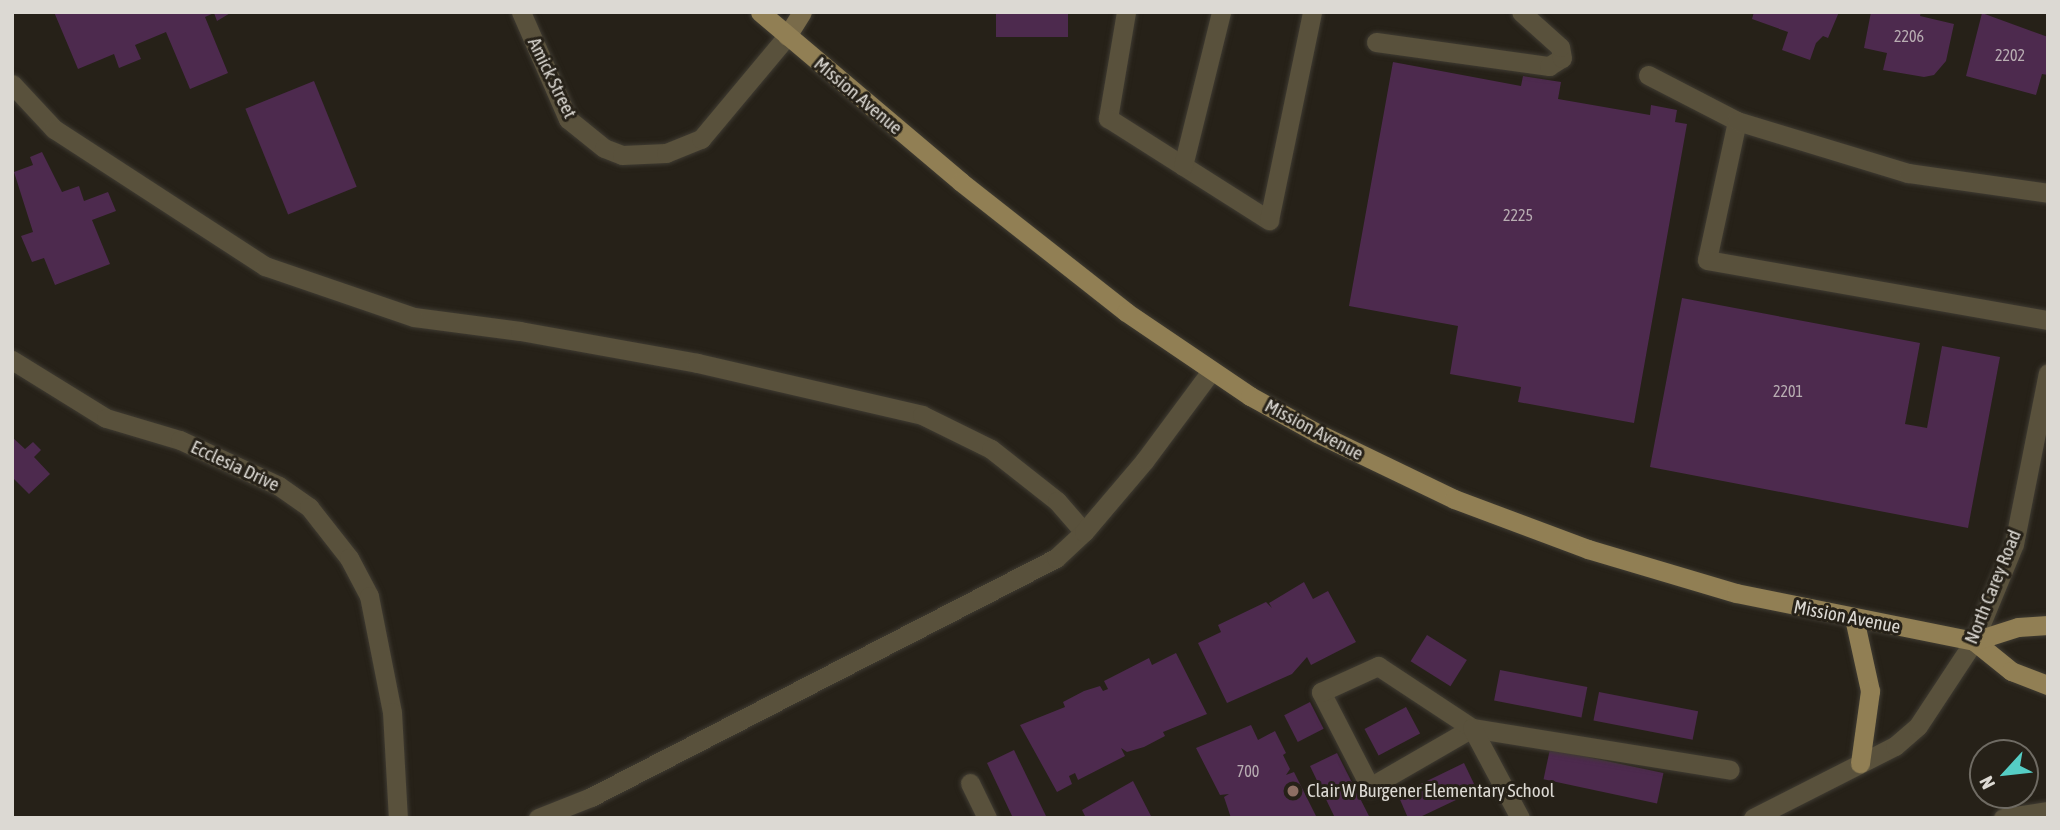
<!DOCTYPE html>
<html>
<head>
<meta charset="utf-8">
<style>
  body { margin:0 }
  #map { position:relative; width:2060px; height:830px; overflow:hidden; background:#262118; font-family:"Asap Condensed",sans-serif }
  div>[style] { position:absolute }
  .building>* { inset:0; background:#4d2a4e; transform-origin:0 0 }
  .roads { filter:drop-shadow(0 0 2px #3f3b32) drop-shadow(0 0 2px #3f3b32) }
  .service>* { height:19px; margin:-9.5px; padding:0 9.5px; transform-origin:9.5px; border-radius:9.5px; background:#59513c }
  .minor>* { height:19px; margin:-9.5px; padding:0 9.5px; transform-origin:9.5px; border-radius:9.5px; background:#59513c }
  .tertiary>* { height:19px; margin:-9.5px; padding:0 9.5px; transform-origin:9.5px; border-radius:9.5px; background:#59513c }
  .secondary>* { height:19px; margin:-9.5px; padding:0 9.5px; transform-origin:9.5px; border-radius:9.5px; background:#796b4a }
  .primary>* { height:19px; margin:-9.5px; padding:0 9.5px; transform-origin:9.5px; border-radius:9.5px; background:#917f54 }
  .dots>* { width:19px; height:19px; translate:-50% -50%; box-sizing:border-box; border:4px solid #262118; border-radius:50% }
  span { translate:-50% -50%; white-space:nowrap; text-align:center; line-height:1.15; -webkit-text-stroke:6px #262118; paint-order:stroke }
  .number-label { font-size:16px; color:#b8adb2 }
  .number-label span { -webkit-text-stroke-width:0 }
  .street-label { font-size:19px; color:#dcd9d3 }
  .poi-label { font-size:19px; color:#dcd9d3 }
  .left { translate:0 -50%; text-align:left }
  .frame { position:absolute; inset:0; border:14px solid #dcd9d3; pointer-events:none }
  .north { position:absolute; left:1969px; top:739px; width:70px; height:70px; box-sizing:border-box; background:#262118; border:2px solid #6f6b63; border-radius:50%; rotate:243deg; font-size:19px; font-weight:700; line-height:28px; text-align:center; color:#dcd9d3 }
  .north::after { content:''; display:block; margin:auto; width:24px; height:32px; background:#55cec5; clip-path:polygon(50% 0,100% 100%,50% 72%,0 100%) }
</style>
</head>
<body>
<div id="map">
  <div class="building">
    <div style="clip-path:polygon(54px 12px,232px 12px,217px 21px,214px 13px,205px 17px,228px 73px,190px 89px,166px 32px,135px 45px,141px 59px,119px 68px,114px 54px,78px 69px)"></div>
    <div style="left:996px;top:12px;width:72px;height:25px"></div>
    <div style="clip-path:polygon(1754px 12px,1839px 12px,1828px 38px,1823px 36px,1816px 43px,1810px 60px,1782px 50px,1788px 32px,1752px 19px)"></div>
    <div style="clip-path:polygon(1871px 12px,1921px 12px,1920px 16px,1954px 24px,1946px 61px,1934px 75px,1924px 77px,1883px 70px,1887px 53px,1864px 48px)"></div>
    <div style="clip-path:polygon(1982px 13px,2048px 37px,2048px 75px,2042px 74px,2036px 95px,1966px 76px)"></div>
    <div style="clip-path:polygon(1393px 62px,1521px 86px,1523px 76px,1561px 82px,1558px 99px,1650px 115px,1651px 105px,1677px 110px,1675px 122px,1687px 124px,1634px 423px,1518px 402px,1521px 387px,1450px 374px,1458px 326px,1349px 306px)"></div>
    <div style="left:314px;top:81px;width:114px;height:74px;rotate:68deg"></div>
    <div style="clip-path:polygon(42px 152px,62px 192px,79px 186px,84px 201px,108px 192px,116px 211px,92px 220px,110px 264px,55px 285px,44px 258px,32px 262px,21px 236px,33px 232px,14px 172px,33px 165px,30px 157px)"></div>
    <div style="clip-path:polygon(1682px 298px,1920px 343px,1905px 424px,1927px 428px,1942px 346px,2000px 357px,1968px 528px,1650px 467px)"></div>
    <div style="clip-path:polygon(12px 437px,25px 449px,33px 442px,41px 450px,34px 457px,50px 474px,29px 494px,12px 477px)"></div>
    <div style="clip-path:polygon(1304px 582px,1313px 599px,1328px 591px,1356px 642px,1311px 665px,1307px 657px,1292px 674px,1227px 703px,1198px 643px,1221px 632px,1218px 625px,1266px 602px,1272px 608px,1269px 603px)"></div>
    <div style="left:1427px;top:635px;width:47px;height:31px;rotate:32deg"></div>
    <div style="clip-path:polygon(1176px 653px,1207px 714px,1163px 732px,1165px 736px,1144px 747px,1127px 752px,1121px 748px,1125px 756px,1078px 780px,1075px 773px,1069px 776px,1072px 784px,1057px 792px,1020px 725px,1065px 707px,1063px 702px,1084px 691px,1100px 686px,1103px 691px,1108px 689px,1104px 681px,1149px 658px,1152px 665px)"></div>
    <div style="left:1500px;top:670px;width:89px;height:31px;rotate:11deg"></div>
    <div style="left:1599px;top:692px;width:101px;height:29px;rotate:11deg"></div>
    <div style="left:1310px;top:702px;width:30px;height:29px;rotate:63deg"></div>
    <div style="left:1406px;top:707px;width:30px;height:47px;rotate:62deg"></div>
    <div style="clip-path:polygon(1251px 725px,1258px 740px,1275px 731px,1286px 753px,1283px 755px,1290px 769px,1286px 775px,1294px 772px,1317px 818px,1231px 818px,1224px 797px,1229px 794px,1220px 795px,1196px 748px)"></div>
    <div style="left:1550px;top:749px;width:116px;height:31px;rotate:12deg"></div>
    <div style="clip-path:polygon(1014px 750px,1046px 816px,1042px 818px,1013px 818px,987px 763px)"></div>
    <div style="clip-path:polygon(1337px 753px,1370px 818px,1335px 818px,1310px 766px)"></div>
    <div style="clip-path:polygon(1464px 763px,1477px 790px,1418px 818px,1408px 818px,1398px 795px)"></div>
    <div style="clip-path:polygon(1133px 781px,1152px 818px,1086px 818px,1082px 810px)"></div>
  </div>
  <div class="roads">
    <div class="service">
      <div style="left:1126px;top:12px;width:108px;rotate:99.6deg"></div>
      <div style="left:1108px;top:118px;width:191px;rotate:32.4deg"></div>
      <div style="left:1269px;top:220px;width:212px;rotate:-78.3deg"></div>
      <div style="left:1376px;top:42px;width:175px;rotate:7.9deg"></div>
      <div style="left:1549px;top:66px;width:15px;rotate:-32deg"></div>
      <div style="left:1562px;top:58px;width:11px;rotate:-100deg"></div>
      <div style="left:1560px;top:47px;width:52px;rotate:-138.1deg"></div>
      <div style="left:1648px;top:75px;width:100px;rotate:27.3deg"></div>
      <div style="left:1737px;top:121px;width:142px;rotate:102.2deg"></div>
      <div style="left:1707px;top:260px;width:346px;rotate:10deg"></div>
      <div style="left:1737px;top:121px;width:179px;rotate:16.9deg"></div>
      <div style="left:1908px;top:173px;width:141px;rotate:8.1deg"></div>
      <div style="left:1183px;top:166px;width:159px;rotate:-76.1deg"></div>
      <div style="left:414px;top:317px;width:107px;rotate:7.5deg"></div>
      <div style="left:520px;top:331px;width:180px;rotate:10.2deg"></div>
      <div style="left:697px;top:363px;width:231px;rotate:13deg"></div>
      <div style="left:922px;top:415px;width:77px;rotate:26.2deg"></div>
      <div style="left:991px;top:449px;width:84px;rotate:38.2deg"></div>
      <div style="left:1057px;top:501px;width:41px;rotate:48.9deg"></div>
      <div style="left:1472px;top:728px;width:118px;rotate:150deg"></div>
      <div style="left:1370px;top:787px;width:107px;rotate:-117.3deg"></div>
      <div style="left:1321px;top:692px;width:63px;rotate:-24.5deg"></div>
      <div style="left:1378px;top:666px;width:113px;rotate:33.4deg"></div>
      <div style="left:1472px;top:728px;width:261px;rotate:9.2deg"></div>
      <div style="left:1472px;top:728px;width:102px;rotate:61.9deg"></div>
      <div style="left:970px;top:783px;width:39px;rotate:64deg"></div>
      <div style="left:538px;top:818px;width:57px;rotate:-21.6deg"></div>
      <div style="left:591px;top:797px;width:523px;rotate:-27.2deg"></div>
      <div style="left:1056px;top:558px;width:38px;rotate:-43deg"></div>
      <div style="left:1084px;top:532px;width:94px;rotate:-49.7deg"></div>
      <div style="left:1145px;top:460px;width:111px;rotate:-53.4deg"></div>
      <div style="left:2003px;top:818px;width:46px;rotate:-8.8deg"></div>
    </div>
    <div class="minor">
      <div style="left:521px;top:12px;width:117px;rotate:66.3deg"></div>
      <div style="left:568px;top:119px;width:46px;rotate:38.9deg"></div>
      <div style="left:604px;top:148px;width:19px;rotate:21deg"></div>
      <div style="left:622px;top:155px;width:44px;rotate:-2.6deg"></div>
      <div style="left:666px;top:153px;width:38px;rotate:-22deg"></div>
      <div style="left:701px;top:139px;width:134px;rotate:-50.1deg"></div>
      <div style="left:12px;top:84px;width:62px;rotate:47deg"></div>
      <div style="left:54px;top:129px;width:252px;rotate:33deg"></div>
      <div style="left:265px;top:266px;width:157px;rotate:18.9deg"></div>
      <div style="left:12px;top:360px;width:110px;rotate:31.7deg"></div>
      <div style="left:106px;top:418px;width:77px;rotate:16.6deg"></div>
      <div style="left:180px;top:440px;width:109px;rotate:24.9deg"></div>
      <div style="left:279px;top:486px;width:37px;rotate:35deg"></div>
      <div style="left:309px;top:507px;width:65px;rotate:51.9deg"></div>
      <div style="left:349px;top:558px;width:43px;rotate:62.2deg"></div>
      <div style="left:369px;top:596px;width:118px;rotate:78.8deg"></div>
      <div style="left:392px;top:712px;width:106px;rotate:86.8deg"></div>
    </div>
    <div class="tertiary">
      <div style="left:1753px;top:818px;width:159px;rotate:-26.9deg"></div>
      <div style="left:1895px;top:746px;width:30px;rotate:-41deg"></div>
      <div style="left:1918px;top:726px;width:102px;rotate:-56.6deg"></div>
      <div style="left:1974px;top:641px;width:105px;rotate:-67.6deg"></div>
      <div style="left:2014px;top:544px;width:174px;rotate:-78.8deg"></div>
    </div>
    <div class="secondary">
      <div style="left:787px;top:36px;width:28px;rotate:-58deg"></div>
    </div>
    <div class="primary">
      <div style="left:760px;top:12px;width:263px;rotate:40.2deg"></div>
      <div style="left:961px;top:182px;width:210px;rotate:38.2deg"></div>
      <div style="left:1126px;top:312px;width:150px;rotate:34.1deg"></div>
      <div style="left:1250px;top:396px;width:77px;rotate:28.9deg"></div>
      <div style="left:1317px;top:433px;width:152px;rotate:25.7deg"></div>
      <div style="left:1454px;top:499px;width:143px;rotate:20.5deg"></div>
      <div style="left:1588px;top:549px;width:154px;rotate:16.6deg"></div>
      <div style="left:1736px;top:593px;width:243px;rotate:11.4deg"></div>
      <div style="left:1974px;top:641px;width:48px;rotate:39deg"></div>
      <div style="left:2011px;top:671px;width:40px;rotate:21deg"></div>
      <div style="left:1854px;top:618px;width:75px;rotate:77.6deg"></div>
      <div style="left:1870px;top:691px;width:73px;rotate:97.9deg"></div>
      <div style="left:1974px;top:641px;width:46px;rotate:-17.7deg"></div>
      <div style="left:2018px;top:627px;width:30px;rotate:-4deg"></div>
    </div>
  </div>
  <div class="dots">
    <div style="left:1293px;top:791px;background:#8d6e63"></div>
  </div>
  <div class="number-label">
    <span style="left:1909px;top:36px">2206</span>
    <span style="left:2010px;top:55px">2202</span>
    <span style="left:1518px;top:215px">2225</span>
    <span style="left:1788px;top:391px">2201</span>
    <span style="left:1248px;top:771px">700</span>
  </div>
  <div class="street-label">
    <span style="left:552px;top:78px;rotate:64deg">Amick Street</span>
    <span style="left:858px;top:96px;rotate:40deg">Mission Avenue</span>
    <span style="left:1314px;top:430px;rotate:28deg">Mission Avenue</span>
    <span style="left:235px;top:466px;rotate:25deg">Ecclesia Drive</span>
    <span style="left:1993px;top:587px;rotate:-68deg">North Carey Road</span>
    <span style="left:1847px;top:617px;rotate:11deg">Mission Avenue</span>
  </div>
  <div class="poi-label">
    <span class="left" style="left:1307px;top:791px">Clair W Burgener Elementary School</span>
  </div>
  <div class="frame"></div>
  <div class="north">N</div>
</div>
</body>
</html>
